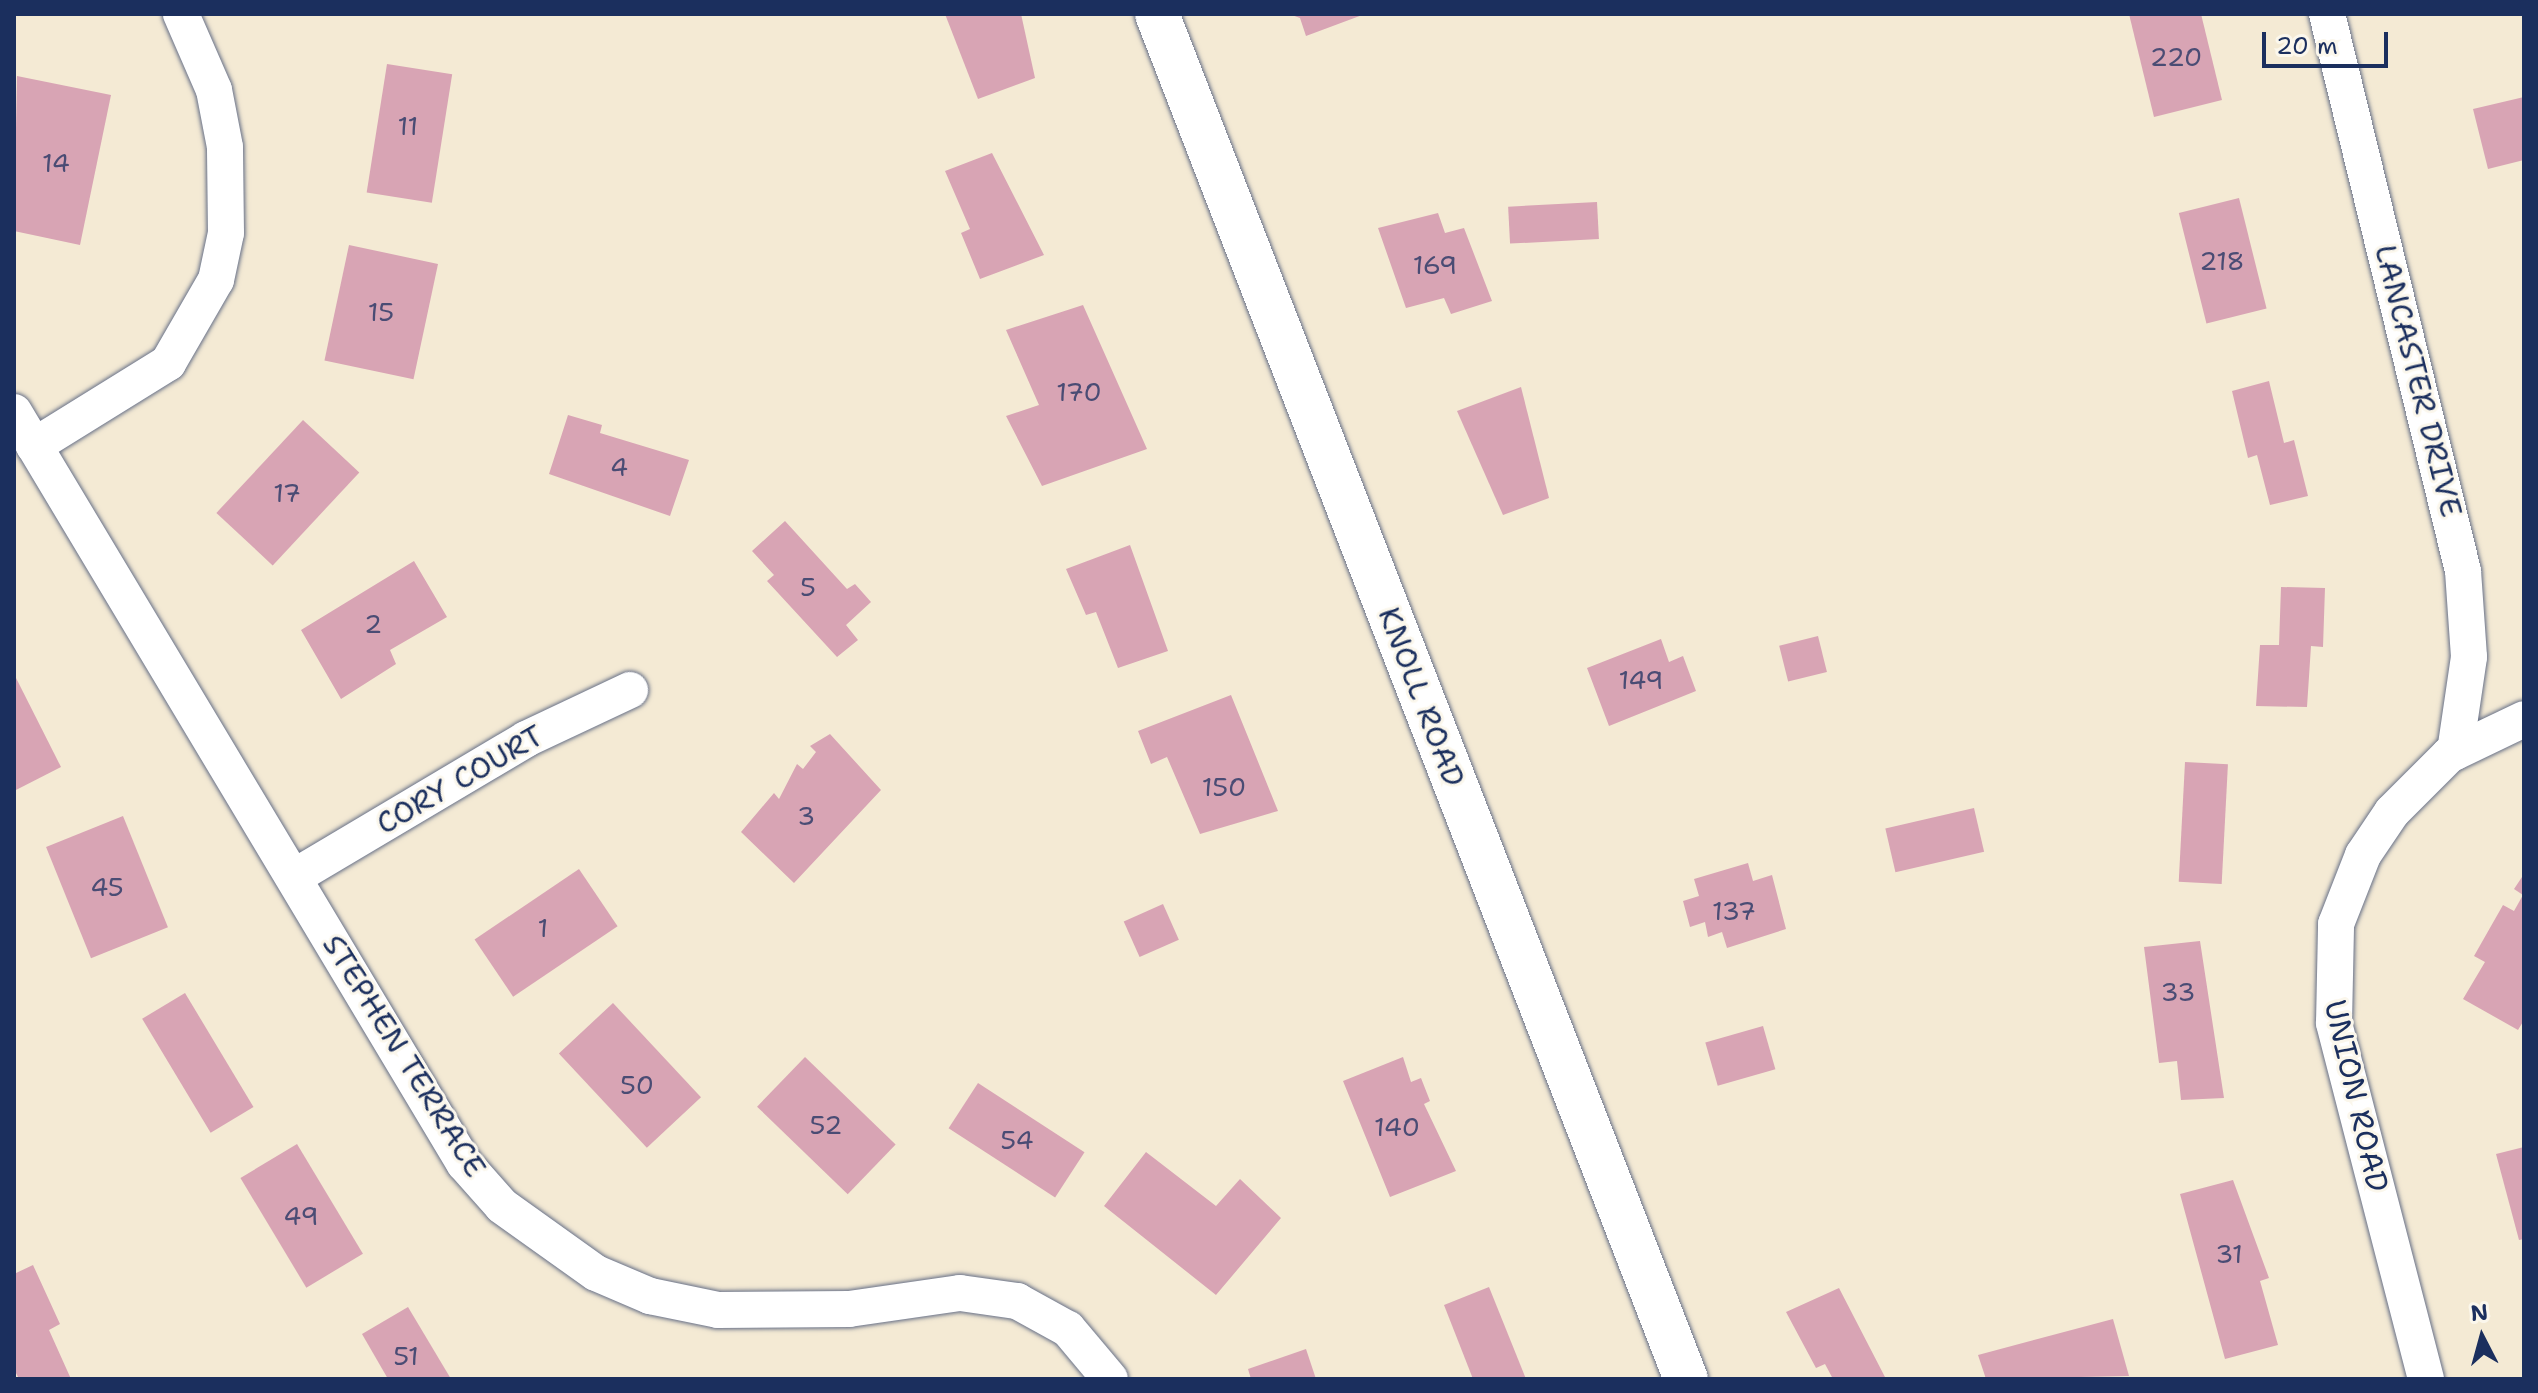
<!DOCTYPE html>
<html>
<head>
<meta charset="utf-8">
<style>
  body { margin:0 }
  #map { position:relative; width:2538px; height:1393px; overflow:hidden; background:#f4ead4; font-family:"Shantell Sans",sans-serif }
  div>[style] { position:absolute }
  .building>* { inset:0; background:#d8a4b4; transform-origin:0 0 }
  .roads { filter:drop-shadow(0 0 2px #677087) drop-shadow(0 0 2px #677087) }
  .minor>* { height:36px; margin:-18px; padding:0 18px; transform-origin:18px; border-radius:18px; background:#fff }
  .tertiary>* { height:44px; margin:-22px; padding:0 22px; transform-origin:22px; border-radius:22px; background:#fff }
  span { translate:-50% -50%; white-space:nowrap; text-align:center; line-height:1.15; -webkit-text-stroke:6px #fbf7ec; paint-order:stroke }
  .number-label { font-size:26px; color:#4a4c74 }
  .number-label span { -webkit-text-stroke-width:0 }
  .street-label { font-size:30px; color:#1b2f5e }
  .frame { position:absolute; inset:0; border:16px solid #1b2f5e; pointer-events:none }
  .north { position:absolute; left:2442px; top:1297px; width:80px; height:80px; -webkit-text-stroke:6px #fbf7ec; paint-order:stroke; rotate:354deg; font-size:22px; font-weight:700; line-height:32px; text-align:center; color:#1b2f5e }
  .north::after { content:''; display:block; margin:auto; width:28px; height:36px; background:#1b2f5e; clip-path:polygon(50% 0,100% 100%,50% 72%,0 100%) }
  .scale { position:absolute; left:2262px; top:32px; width:126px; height:36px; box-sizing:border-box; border:4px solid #1b2f5e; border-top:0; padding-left:10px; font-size:24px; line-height:28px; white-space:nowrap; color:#1b2f5e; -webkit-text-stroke:6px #fbf7ec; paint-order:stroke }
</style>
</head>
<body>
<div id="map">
  <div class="building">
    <div style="clip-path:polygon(945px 14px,1021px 14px,1035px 78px,978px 99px)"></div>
    <div style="clip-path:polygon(1289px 14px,1365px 14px,1306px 36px,1300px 18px)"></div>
    <div style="clip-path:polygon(2129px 14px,2201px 14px,2222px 100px,2154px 117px)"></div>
    <div style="left:387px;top:64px;width:66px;height:130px;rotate:9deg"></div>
    <div style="clip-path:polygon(17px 76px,111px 95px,80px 245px,14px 231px)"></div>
    <div style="clip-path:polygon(2524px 97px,2524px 160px,2488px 169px,2473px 109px)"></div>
    <div style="clip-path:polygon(992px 153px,1044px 255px,980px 279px,961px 233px,970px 229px,945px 171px)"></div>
    <div style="left:2239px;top:198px;width:114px;height:62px;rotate:76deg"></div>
    <div style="left:1597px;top:202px;width:37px;height:89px;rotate:87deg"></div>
    <div style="clip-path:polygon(1438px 213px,1445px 233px,1464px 228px,1492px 301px,1451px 314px,1444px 298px,1406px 308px,1378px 228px)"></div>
    <div style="left:349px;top:245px;width:91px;height:118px;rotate:12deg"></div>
    <div style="clip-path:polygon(1083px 305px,1147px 449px,1042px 486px,1006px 416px,1039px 405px,1006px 330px)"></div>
    <div style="clip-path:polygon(2269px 381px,2284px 443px,2294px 440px,2308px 496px,2270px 505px,2257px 455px,2248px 458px,2232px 391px)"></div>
    <div style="clip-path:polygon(1521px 387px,1549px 498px,1503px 515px,1457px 411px)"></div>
    <div style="clip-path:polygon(568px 415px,602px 425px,600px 433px,689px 460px,670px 516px,549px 474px)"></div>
    <div style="left:303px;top:420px;width:77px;height:127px;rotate:43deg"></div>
    <div style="clip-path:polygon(785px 521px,847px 589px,855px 584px,871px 602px,846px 625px,858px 640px,837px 657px,767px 581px,774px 575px,752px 551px)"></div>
    <div style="clip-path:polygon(1130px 545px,1168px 651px,1118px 668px,1096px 612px,1086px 615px,1066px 569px)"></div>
    <div style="clip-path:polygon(414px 561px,447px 617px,390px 650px,396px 664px,341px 699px,301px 630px)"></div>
    <div style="clip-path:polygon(2281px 587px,2325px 588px,2323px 647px,2311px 646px,2307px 707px,2256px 706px,2260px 645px,2279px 645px)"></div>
    <div style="left:1818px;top:636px;width:37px;height:40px;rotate:76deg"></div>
    <div style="clip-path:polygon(1661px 639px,1669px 662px,1683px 656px,1696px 691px,1609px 726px,1587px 668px)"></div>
    <div style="clip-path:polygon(14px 674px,61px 767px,14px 791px)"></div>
    <div style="clip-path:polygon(1231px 695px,1278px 811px,1200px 834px,1167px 757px,1151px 764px,1138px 731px)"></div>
    <div style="clip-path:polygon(830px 734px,881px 790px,794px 883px,741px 832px,774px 793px,779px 799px,797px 764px,803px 769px,816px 752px,810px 746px)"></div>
    <div style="left:2185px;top:762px;width:43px;height:120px;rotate:3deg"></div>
    <div style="left:1974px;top:808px;width:45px;height:91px;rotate:77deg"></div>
    <div style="left:123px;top:816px;width:120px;height:83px;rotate:68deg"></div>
    <div style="clip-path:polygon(1748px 863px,1753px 881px,1772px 875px,1786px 929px,1727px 948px,1722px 932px,1708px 937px,1705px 922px,1690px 927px,1683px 901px,1699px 896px,1694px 879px)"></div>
    <div style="left:579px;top:869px;width:69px;height:126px;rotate:56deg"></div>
    <div style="clip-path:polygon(2524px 874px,2524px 1020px,2518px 1030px,2463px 999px,2485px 962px,2474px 956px,2503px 905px,2514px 911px,2523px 895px,2514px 889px)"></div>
    <div style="left:1163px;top:904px;width:39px;height:43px;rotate:66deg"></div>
    <div style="clip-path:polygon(2200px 941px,2224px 1098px,2181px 1100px,2177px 1061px,2159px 1063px,2144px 947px)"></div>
    <div style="left:185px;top:993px;width:133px;height:50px;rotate:59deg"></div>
    <div style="left:613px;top:1003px;width:129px;height:74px;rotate:47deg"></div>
    <div style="left:1763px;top:1026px;width:45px;height:60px;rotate:74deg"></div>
    <div style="left:805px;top:1057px;width:126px;height:69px;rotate:44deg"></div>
    <div style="clip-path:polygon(1403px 1057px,1411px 1082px,1421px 1078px,1430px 1101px,1424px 1104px,1456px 1171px,1390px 1197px,1343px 1081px)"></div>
    <div style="left:978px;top:1083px;width:127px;height:54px;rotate:33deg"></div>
    <div style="left:297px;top:1144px;width:128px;height:66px;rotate:59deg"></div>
    <div style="clip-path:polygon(2524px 1147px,2524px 1239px,2519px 1240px,2496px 1154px)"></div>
    <div style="clip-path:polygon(1146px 1152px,1216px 1206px,1240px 1179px,1281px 1218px,1216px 1295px,1104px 1206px)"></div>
    <div style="clip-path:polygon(2233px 1180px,2269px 1278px,2260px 1281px,2278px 1345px,2225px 1359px,2180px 1194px)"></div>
    <div style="clip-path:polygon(33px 1265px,60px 1324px,49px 1330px,71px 1379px,19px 1379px,14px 1369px,14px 1274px)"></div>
    <div style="clip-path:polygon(1489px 1287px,1526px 1379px,1473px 1379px,1444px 1305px)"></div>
    <div style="clip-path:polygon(1839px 1288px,1886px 1379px,1833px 1379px,1825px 1364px,1816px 1368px,1786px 1312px)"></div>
    <div style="clip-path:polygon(408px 1307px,451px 1379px,388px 1379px,362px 1334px)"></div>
    <div style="clip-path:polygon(2113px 1319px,2129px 1376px,1986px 1379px,1978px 1355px)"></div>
    <div style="clip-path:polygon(1306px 1349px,1316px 1379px,1251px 1379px,1248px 1369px)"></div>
  </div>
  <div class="roads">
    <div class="minor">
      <div style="left:2327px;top:14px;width:573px;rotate:76.28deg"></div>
      <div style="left:2463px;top:571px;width:86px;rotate:86deg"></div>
      <div style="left:2469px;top:657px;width:96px;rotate:98.4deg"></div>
      <div style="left:14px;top:412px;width:876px;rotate:59.07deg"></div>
      <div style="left:464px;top:1163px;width:57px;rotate:48.5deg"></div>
      <div style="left:502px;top:1206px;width:115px;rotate:35.5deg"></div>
      <div style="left:596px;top:1273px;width:59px;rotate:23.1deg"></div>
      <div style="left:650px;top:1296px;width:69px;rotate:11.6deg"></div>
      <div style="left:718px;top:1310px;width:131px;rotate:-0.4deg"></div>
      <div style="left:849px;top:1309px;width:112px;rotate:-8.2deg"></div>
      <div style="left:960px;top:1293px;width:58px;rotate:8deg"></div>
      <div style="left:1017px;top:1301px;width:58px;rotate:28.8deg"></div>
      <div style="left:1068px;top:1329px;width:65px;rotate:50deg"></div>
      <div style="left:34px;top:446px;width:158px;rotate:-31.8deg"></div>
      <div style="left:168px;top:363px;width:96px;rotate:-60deg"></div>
      <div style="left:216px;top:280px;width:48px;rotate:-78deg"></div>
      <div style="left:226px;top:233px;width:86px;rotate:-90.7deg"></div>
      <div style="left:225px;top:147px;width:58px;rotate:-100.9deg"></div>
      <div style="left:214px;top:90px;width:83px;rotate:-113.5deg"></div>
      <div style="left:294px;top:877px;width:270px;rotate:-30.7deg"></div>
      <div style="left:526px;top:739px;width:115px;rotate:-25.2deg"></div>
      <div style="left:2426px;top:1379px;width:368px;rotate:-104.5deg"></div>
      <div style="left:2334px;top:1023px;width:99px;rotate:-88.8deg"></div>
      <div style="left:2336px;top:924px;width:74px;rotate:-68.6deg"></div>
      <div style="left:2363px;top:855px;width:52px;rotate:-56deg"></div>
      <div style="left:2392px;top:812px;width:81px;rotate:-45deg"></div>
      <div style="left:2449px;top:755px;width:83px;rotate:-25.6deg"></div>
    </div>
    <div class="tertiary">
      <div style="left:1157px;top:14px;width:1464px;rotate:68.82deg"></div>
    </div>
  </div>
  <div class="number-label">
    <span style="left:2176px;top:57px">220</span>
    <span style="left:408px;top:126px">11</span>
    <span style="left:56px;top:163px">14</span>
    <span style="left:2222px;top:261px">218</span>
    <span style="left:1435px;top:265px">169</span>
    <span style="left:381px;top:312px">15</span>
    <span style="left:1079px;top:392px">170</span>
    <span style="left:619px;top:467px">4</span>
    <span style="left:287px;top:493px">17</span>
    <span style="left:808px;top:587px">5</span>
    <span style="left:373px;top:624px">2</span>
    <span style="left:1641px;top:680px">149</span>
    <span style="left:1224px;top:787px">150</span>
    <span style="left:806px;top:816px">3</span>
    <span style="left:107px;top:887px">45</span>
    <span style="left:1734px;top:911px">137</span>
    <span style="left:543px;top:928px">1</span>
    <span style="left:2178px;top:992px">33</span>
    <span style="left:637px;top:1085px">50</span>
    <span style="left:826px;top:1125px">52</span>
    <span style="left:1397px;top:1127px">140</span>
    <span style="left:1017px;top:1140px">54</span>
    <span style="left:301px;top:1216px">49</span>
    <span style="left:2229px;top:1254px">31</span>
    <span style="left:406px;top:1356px">51</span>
  </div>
  <div class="street-label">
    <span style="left:2418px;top:381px;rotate:76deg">LANCASTER DRIVE</span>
    <span style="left:1421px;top:697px;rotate:69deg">KNOLL ROAD</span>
    <span style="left:460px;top:780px;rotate:-30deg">CORY COURT</span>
    <span style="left:404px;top:1056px;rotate:58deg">STEPHEN TERRACE</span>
    <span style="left:2356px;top:1096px;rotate:77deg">UNION ROAD</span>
  </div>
  <div class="frame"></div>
  <div class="north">N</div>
  <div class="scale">20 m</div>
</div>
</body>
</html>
